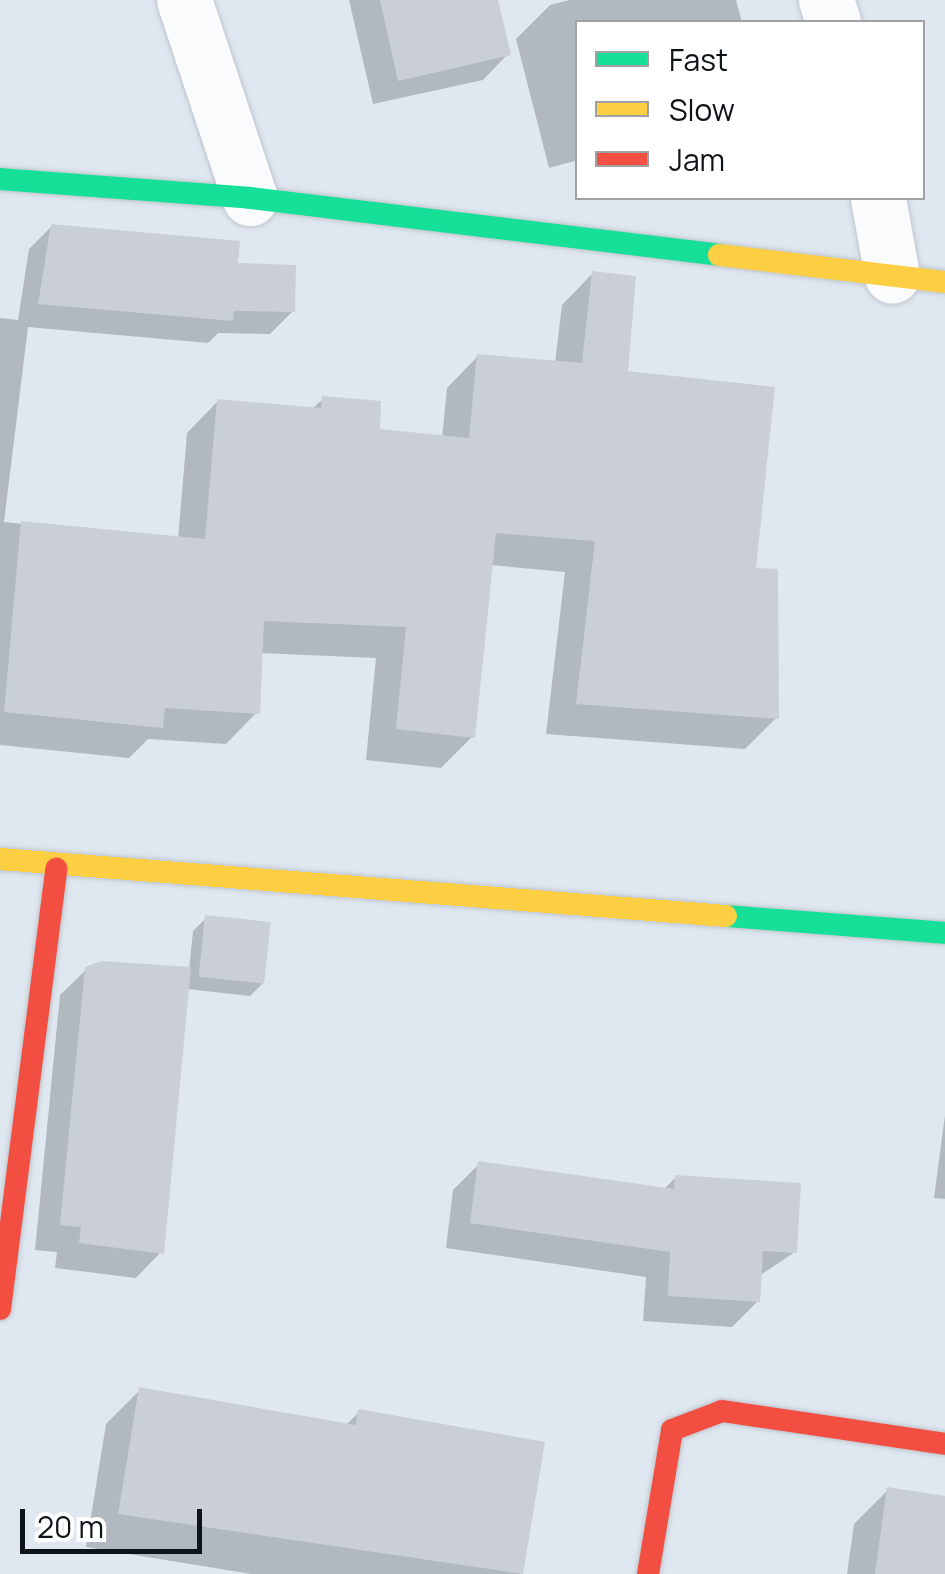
<!DOCTYPE html>
<html>
<head>
<meta charset="utf-8">
<style>
  body { margin:0 }
  #map { position:relative; width:945px; height:1574px; overflow:hidden; background:#dfe7f0; font-family:Manrope,sans-serif }
  div>[style] { position:absolute }
  .shadow>* { inset:0; background:#0003 }
  .building>* { inset:0; background:#cacfd7; transform-origin:0 0 }
  .roads { filter:drop-shadow(0 0 2px #bfc5cc) drop-shadow(0 0 2px #bfc5cc) }
  .street>* { height:55px; margin:-27.5px; padding:0 27.5px; transform-origin:27.5px; border-radius:27.5px; background:#fafbfd }
  .fast>* { height:22px; margin:-11px; padding:0 11px; transform-origin:11px; border-radius:11px; background:#16e098 }
  .slow>* { height:22px; margin:-11px; padding:0 11px; transform-origin:11px; border-radius:11px; background:#ffcf43 }
  .jam>* { height:22px; margin:-11px; padding:0 11px; transform-origin:11px; border-radius:11px; background:#f24e42 }
  span { translate:-50% -50%; white-space:nowrap; text-align:center; line-height:1.15; -webkit-text-stroke:9px #fff; paint-order:stroke }
  .legend { position:absolute; left:575px; top:20px; width:350px; height:180px; box-sizing:border-box; background:#fff; border:2px solid #9fa1a3; margin:0; padding:12px 18px; list-style:none; font-size:30px; color:#0e1318 }
  .legend li { display:flex; align-items:center; gap:20px; height:50px }
  .legend b { width:50px; border:2px solid #9fa1a3 }
  .scale { position:absolute; left:20px; top:1509px; width:182px; height:45px; box-sizing:border-box; border:5px solid #0e1318; border-top:0; padding-left:12px; font-size:30px; line-height:35px; white-space:nowrap; color:#0e1318; -webkit-text-stroke:8px #fff; paint-order:stroke }
</style>
</head>
<body>
<div id="map">
  <div class="shadow">
    <div style="clip-path:polygon(349px 0,496px 0,508px 54px,483px 80px,373px 104px)"></div>
    <div style="clip-path:polygon(570px 0,736px 0,742px 22px,578px 22px,578px 160px,549px 168px,516px 39px,550px 5px)"></div>
    <div style="clip-path:polygon(52px 226px,235px 266px,293px 311px,270px 334px,218px 333px,208px 343px,28px 327px,4px 522px,178px 539px,187px 433px,218px 401px,312px 409px,323px 399px,377px 431px,442px 438px,447px 388px,478px 356px,555px 363px,562px 305px,593px 273px,625px 373px,754px 570px,776px 718px,745px 749px,546px 734px,565px 572px,490px 565px,472px 737px,441px 768px,366px 760px,376px 658px,260px 653px,257px 712px,226px 744px,148px 739px,129px 758px,0 745px,0 318px,18px 320px,29px 249px)"></div>
    <div style="clip-path:polygon(206px 918px,263px 983px,250px 996px,187px 989px,161px 1252px,136px 1278px,55px 1268px,57px 1252px,35px 1250px,60px 995px,86px 970px,189px 970px,193px 931px)"></div>
    <div style="clip-path:polygon(945px 1115px,945px 1199px,934px 1198px)"></div>
    <div style="clip-path:polygon(479px 1164px,663px 1190px,676px 1177px,795px 1252px,759px 1276px,758px 1301px,732px 1327px,643px 1321px,646px 1277px,446px 1248px,453px 1190px)"></div>
    <div style="clip-path:polygon(140px 1390px,346px 1425px,359px 1412px,542px 1444px,520px 1574px,251px 1574px,86px 1547px,106px 1424px)"></div>
    <div style="clip-path:polygon(888px 1490px,945px 1498px,945px 1574px,847px 1574px,854px 1524px)"></div>
  </div>
  <div class="building">
    <div style="clip-path:polygon(380px 0,498px 0,511px 55px,398px 81px)"></div>
    <div style="clip-path:polygon(51px 224px,240px 241px,238px 263px,296px 265px,295px 312px,234px 311px,233px 321px,38px 304px)"></div>
    <div style="clip-path:polygon(592px 271px,636px 276px,628px 371px,775px 387px,756px 568px,778px 569px,779px 719px,576px 704px,595px 541px,496px 533px,475px 738px,396px 729px,406px 627px,264px 621px,260px 714px,165px 708px,163px 728px,4px 712px,21px 521px,205px 539px,217px 399px,321px 408px,322px 396px,381px 401px,380px 429px,469px 438px,477px 354px,582px 363px)"></div>
    <div style="left:205px;top:915px;width:66px;height:62px;rotate:6deg"></div>
    <div style="clip-path:polygon(101px 961px,191px 967px,164px 1254px,79px 1243px,81px 1227px,60px 1225px,85px 967px)"></div>
    <div style="clip-path:polygon(478px 1161px,674px 1189px,675px 1175px,801px 1183px,797px 1253px,763px 1251px,760px 1302px,668px 1296px,670px 1252px,470px 1223px)"></div>
    <div style="clip-path:polygon(139px 1387px,356px 1425px,358px 1409px,545px 1442px,523px 1574px,118px 1514px)"></div>
    <div style="clip-path:polygon(887px 1487px,945px 1496px,945px 1574px,875px 1574px)"></div>
  </div>
  <div class="roads">
    <div class="street">
      <div style="left:184px;top:0;width:209px;rotate:71.6deg"></div>
      <div style="left:826px;top:0;width:23px;rotate:72deg"></div>
      <div style="left:878px;top:198px;width:79px;rotate:79.8deg"></div>
    </div>
    <div class="fast">
      <div style="left:0;top:179px;width:251px;rotate:4.3deg"></div>
      <div style="left:250px;top:198px;width:472px;rotate:6.9deg"></div>
      <div style="left:726px;top:916px;width:220px;rotate:4.4deg"></div>
    </div>
    <div class="slow">
      <div style="left:719px;top:255px;width:228px;rotate:6.8deg"></div>
      <div style="left:0;top:859px;width:728px;rotate:4.49deg"></div>
    </div>
    <div class="jam">
      <div style="left:0;top:1309px;width:444px;rotate:-82.7deg"></div>
      <div style="left:648px;top:1574px;width:146px;rotate:-80.5deg"></div>
      <div style="left:672px;top:1430px;width:53px;rotate:-20.8deg"></div>
      <div style="left:722px;top:1411px;width:225px;rotate:8.4deg"></div>
    </div>
  </div>
  <ul class="legend">
  <li><b style="height:12px;background:#16e098"></b>Fast</li>
  <li><b style="height:12px;background:#ffcf43"></b>Slow</li>
  <li><b style="height:12px;background:#f24e42"></b>Jam</li>
  </ul>
  <div class="scale">20 m</div>
</div>
</body>
</html>
